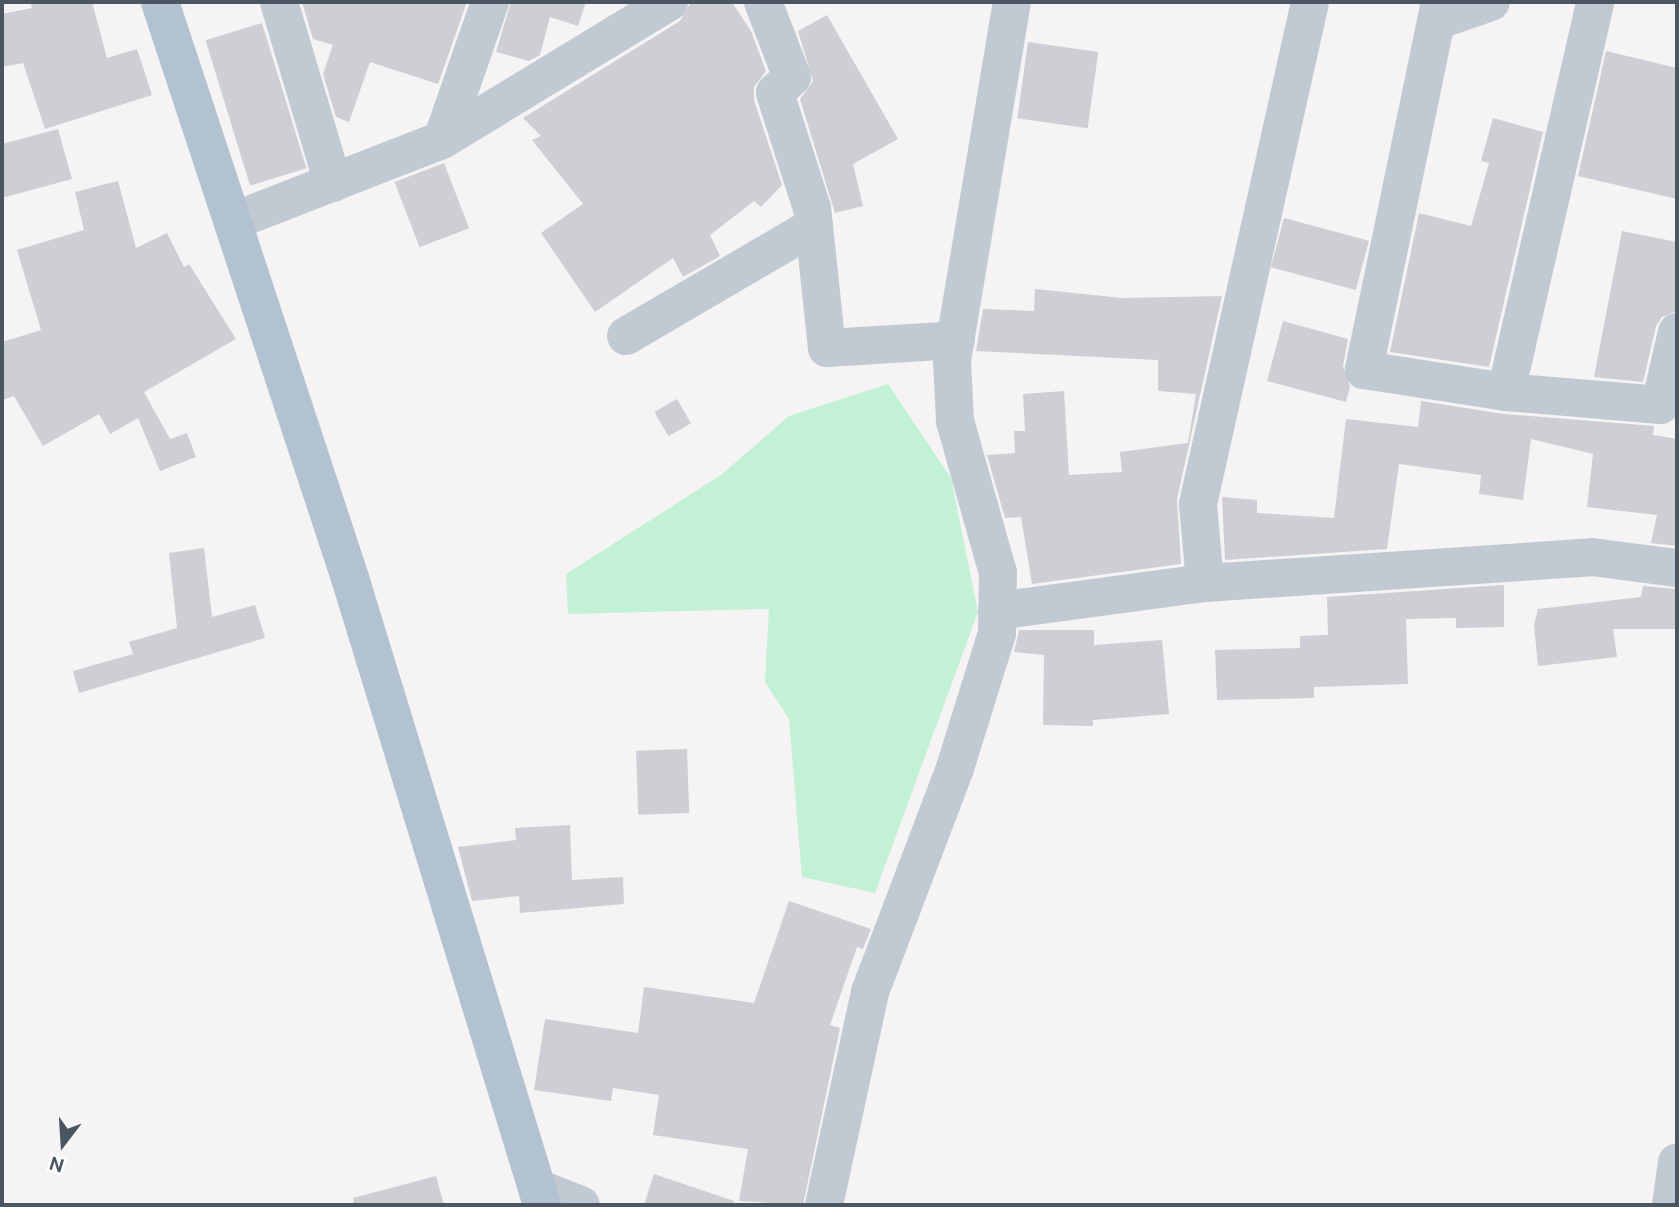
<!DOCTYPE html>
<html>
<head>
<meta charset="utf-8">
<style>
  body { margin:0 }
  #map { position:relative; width:1679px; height:1207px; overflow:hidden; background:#f5f3f3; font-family:"DM Sans",sans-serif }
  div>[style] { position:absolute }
  .green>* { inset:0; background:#c3f1d5 }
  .building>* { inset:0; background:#cdcfd5; transform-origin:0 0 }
  .minor>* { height:38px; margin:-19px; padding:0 19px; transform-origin:19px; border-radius:19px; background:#c1cad2 }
  .major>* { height:38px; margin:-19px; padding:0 19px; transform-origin:19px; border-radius:19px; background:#b3c2d1 }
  span { translate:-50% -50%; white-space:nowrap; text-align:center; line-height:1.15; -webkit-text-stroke:5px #fff; paint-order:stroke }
  .frame { position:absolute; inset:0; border:4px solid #4a5661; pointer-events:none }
  .north { position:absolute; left:28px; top:1109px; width:70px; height:70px; -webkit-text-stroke:5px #fff; paint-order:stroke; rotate:197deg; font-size:19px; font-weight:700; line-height:28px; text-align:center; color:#4a5661 }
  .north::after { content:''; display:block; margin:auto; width:24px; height:32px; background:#4a5661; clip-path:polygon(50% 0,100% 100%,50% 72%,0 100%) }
</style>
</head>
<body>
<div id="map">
  <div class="green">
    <div style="clip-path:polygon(888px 384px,951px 478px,978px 612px,875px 893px,802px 877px,789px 719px,765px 682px,769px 609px,568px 614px,566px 574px,721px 475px,789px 416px)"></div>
  </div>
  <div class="building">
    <div style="clip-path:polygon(30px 2px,92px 2px,107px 58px,137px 49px,152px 95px,45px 129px,23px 63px,2px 67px,2px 14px,32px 8px)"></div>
    <div style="clip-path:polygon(302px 2px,467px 2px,438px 84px,370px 62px,349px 122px,336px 117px,323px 74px,333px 45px,313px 39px)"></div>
    <div style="clip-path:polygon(511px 2px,586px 2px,578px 26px,550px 17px,540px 55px,529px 61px,496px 52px)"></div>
    <div style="clip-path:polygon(691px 2px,732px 2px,751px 31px,766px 71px,754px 87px,754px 100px,782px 185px,761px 207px,754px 201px,710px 235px,720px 256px,683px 277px,673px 258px,595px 312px,541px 233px,583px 204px,532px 140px,541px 136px,523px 118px,680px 21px)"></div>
    <div style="clip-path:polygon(827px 15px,898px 139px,853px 164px,863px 206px,835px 213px,800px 99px,813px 81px,798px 31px)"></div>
    <div style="left:262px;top:23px;width:152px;height:59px;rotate:73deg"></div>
    <div style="left:1028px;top:42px;width:71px;height:77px;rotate:8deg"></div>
    <div style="clip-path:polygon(1606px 51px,1677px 68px,1677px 199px,1578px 176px)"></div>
    <div style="clip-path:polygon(1493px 118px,1543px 132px,1489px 367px,1390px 352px,1419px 213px,1471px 226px,1489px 163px,1481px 161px)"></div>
    <div style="clip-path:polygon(58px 129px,72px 179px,2px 198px,2px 144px)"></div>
    <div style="left:444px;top:163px;width:70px;height:53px;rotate:69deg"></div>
    <div style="clip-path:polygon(118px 181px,136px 248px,167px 233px,184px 267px,189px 264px,236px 339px,144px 392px,170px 439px,187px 433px,196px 457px,160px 471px,138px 418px,110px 434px,99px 414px,43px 446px,14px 396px,2px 400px,2px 342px,41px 330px,17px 250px,84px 230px,75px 192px)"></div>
    <div style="left:1284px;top:218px;width:88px;height:51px;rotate:15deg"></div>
    <div style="clip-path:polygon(1622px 231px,1677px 242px,1677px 311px,1662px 317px,1656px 326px,1643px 382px,1594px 377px)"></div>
    <div style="clip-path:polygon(1035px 289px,1122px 298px,1222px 296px,1177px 499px,1181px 564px,1032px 584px,1021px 517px,1005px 518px,987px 455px,1015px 453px,1014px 431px,1025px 431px,1023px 394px,1064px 391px,1069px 475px,1122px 472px,1120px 452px,1188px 443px,1196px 394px,1158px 391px,1158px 360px,976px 351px,983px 309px,1034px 311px)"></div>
    <div style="clip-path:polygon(1283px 321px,1348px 339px,1343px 366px,1350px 386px,1346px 402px,1267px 381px)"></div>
    <div style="left:677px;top:399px;width:28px;height:26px;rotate:60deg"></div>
    <div style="clip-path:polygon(1421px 401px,1504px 414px,1654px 426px,1653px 435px,1677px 439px,1677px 546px,1651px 543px,1657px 515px,1587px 507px,1593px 454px,1531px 439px,1523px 500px,1479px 494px,1481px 475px,1399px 464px,1387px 549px,1225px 560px,1222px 497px,1257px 500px,1257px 513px,1334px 518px,1346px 419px,1418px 427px)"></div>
    <div style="clip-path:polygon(204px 548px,212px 617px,255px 605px,265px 638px,79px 693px,73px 671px,133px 654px,129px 642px,177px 628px,169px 553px)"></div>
    <div style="clip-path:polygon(1504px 585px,1504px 627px,1456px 628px,1456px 618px,1406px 619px,1408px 684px,1314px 687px,1314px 698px,1217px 700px,1215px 650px,1300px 648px,1300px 636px,1328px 635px,1327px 597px)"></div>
    <div style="clip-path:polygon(1643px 586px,1677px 589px,1677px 629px,1613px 629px,1617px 657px,1538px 666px,1534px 625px,1538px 609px,1641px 597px)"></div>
    <div style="clip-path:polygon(1019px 630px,1094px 630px,1094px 645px,1162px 640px,1169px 714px,1093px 720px,1093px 726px,1043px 725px,1044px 655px,1014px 652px)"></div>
    <div style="left:687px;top:749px;width:64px;height:51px;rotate:88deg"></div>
    <div style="clip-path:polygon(570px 825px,572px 880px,623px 877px,624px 904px,520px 913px,519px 896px,472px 901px,458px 847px,516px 840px,515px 828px)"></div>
    <div style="clip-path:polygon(789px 901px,871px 929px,863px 949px,857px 947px,830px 1025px,840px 1028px,803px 1205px,739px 1201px,748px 1149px,653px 1135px,659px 1095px,613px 1088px,611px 1101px,534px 1090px,545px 1019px,638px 1033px,644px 987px,754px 1003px)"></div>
    <div style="clip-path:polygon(654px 1174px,734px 1201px,734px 1205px,644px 1205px)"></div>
    <div style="clip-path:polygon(436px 1176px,444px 1205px,354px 1205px,353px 1198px)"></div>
  </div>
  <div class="minor">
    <div style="left:279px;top:2px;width:189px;rotate:73.4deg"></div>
    <div style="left:763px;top:2px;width:80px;rotate:68.9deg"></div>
    <div style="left:792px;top:77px;width:23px;rotate:137deg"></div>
    <div style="left:775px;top:93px;width:121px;rotate:72.2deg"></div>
    <div style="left:812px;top:208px;width:141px;rotate:83.9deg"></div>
    <div style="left:827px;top:348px;width:129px;rotate:-3.5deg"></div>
    <div style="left:1440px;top:2px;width:376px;rotate:101.7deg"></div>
    <div style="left:1364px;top:370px;width:144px;rotate:8.8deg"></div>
    <div style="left:1506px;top:392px;width:155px;rotate:4.8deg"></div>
    <div style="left:1660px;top:405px;width:75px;rotate:-76.9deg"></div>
    <div style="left:1436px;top:21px;width:58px;rotate:-19.1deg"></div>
    <div style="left:442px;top:140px;width:146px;rotate:-70.8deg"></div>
    <div style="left:234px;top:221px;width:223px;rotate:-21.3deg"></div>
    <div style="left:442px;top:140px;width:266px;rotate:-31.3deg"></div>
    <div style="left:626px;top:336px;width:218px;rotate:-30.3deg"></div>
    <div style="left:1506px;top:392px;width:400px;rotate:-77.1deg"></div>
    <div style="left:1205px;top:583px;width:79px;rotate:-95.1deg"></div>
    <div style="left:1198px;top:504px;width:514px;rotate:-77.42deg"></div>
    <div style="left:997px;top:611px;width:210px;rotate:-7.7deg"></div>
    <div style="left:1205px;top:583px;width:388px;rotate:-3.8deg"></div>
    <div style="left:1592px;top:557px;width:86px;rotate:7.4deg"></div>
    <div style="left:537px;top:1188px;width:47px;rotate:21.1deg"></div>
    <div style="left:824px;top:1205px;width:218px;rotate:-77.8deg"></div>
    <div style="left:870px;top:992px;width:240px;rotate:-69.2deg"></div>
    <div style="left:955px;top:768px;width:141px;rotate:-72.7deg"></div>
    <div style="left:997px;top:633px;width:60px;rotate:-89deg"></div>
    <div style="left:998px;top:573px;width:158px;rotate:-105.8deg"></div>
    <div style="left:955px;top:421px;width:61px;rotate:-92.8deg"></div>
    <div style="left:952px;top:360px;width:363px;rotate:-80.5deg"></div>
    <div style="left:1671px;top:1205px;width:43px;rotate:-82.1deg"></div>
  </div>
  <div class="major">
    <div style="left:160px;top:2px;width:607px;rotate:71.74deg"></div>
    <div style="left:350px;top:578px;width:656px;rotate:72.97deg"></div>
  </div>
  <div class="frame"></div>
  <div class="north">N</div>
</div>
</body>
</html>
